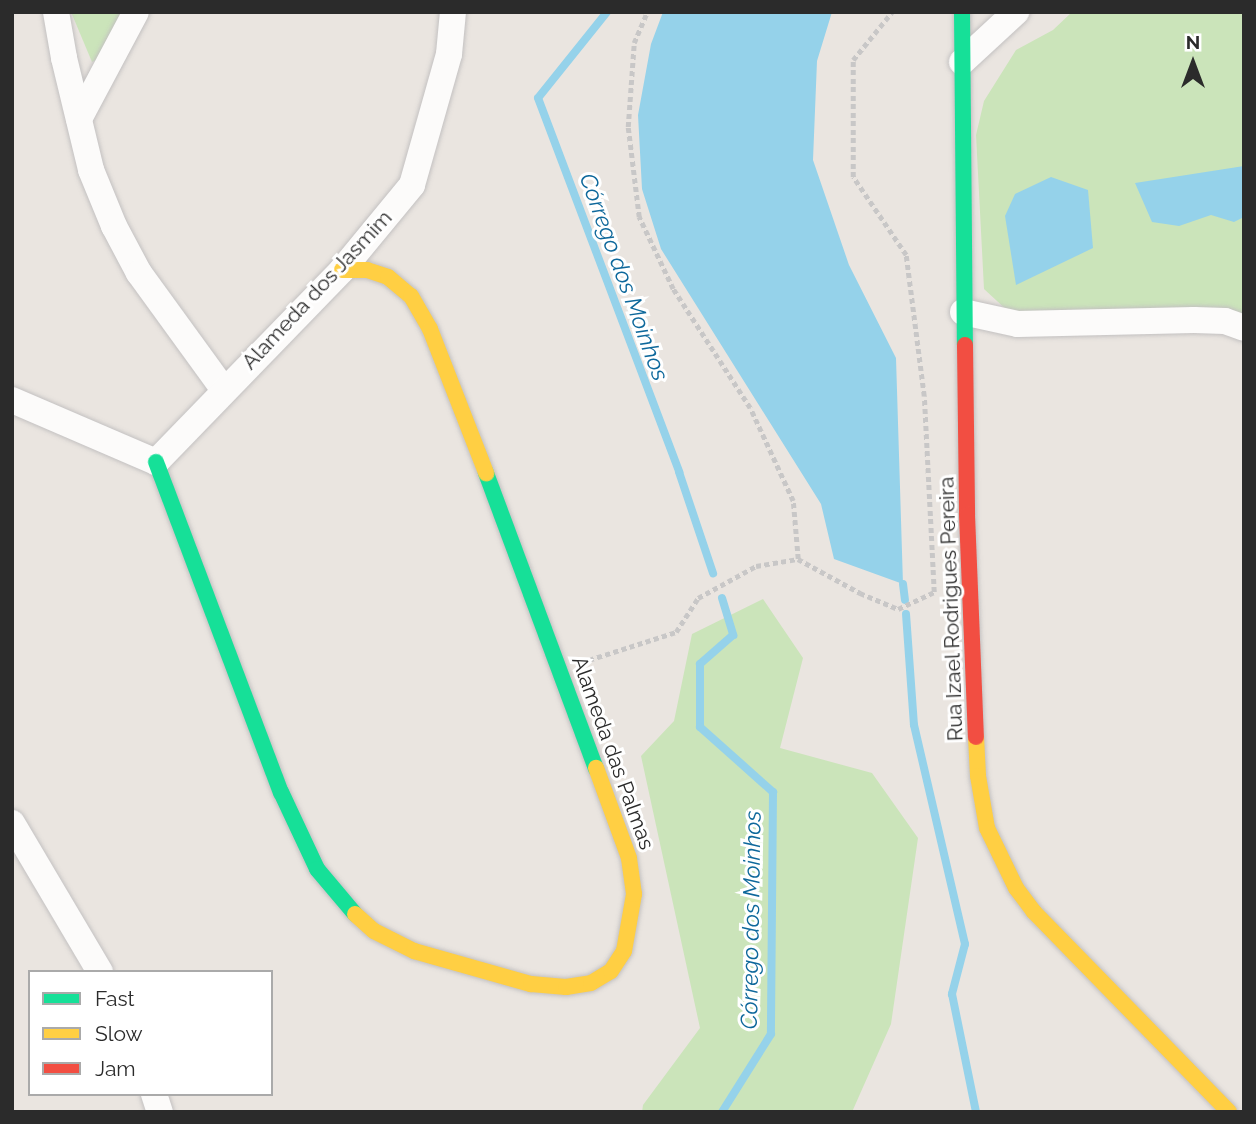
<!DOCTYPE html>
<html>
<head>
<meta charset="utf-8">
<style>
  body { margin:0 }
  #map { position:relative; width:1256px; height:1124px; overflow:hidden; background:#eae5e0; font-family:Raleway,sans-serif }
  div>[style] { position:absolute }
  .green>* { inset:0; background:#cbe4ba }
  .water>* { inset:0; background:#95d2ea }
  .stream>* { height:8px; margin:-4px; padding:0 4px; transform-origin:4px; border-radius:4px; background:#95d2ea }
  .path>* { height:4.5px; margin-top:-2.25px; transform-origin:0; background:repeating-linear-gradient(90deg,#c8c7c7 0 5px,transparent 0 8.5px) }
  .roads { filter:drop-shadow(0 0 2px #c3c1c1) drop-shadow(0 0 2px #c3c1c1) }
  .street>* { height:26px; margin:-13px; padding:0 13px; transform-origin:13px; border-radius:13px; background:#fcfbfa }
  .fast>* { height:16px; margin:-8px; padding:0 8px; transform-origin:8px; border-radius:8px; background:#16e098 }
  .slow>* { height:16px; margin:-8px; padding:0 8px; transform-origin:8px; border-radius:8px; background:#ffcf43 }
  .jam>* { height:16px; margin:-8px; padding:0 8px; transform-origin:8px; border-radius:8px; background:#f24e42 }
  span { translate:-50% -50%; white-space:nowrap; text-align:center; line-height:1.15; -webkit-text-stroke:6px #fff; paint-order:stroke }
  .street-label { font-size:21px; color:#2b2b2b }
  .water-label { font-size:23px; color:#0e689b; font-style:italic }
  .frame { position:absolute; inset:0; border:14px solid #2b2b2b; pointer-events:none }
  .legend { position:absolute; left:28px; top:970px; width:245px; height:126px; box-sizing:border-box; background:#fff; border:2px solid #aaa; margin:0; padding:9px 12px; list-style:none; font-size:21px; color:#2b2b2b }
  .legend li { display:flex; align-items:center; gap:14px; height:35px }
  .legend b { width:35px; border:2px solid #aaa }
  .north { position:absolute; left:1158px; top:28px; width:70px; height:70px; -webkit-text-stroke:5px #fff; paint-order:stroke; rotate:0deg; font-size:19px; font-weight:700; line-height:28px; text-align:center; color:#2b2b2b }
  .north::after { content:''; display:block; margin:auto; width:24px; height:32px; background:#2b2b2b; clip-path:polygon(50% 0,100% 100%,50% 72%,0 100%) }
</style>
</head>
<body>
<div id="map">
  <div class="green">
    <div style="clip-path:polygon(71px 12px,127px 12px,112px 53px,92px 62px)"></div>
    <div style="clip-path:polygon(1072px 12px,1244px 12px,1244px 319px,1010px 313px,984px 289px,976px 135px,984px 101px,1016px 50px,1053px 30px)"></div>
    <div style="clip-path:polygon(763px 599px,803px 658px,780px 748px,872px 773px,918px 838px,891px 1024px,852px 1112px,642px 1112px,643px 1105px,700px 1028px,641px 756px,674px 721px,692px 634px)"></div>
  </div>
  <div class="water">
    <div style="clip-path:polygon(663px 12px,832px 12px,817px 61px,813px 160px,849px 265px,896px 358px,903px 584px,834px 559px,821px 504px,661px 249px,642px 189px,638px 115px,651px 44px)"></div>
    <div style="clip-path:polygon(1244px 166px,1244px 217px,1234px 222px,1211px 215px,1179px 226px,1152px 222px,1135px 183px)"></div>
    <div style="clip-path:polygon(1051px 177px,1088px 190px,1093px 248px,1016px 285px,1005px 216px,1015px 194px)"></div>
  </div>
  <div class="stream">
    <div style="left:607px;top:12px;width:110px;rotate:128.7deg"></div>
    <div style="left:538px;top:98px;width:400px;rotate:69.3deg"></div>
    <div style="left:679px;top:472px;width:107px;rotate:71.4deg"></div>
    <div style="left:903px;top:584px;width:16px;rotate:83deg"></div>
    <div style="left:722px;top:598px;width:39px;rotate:73deg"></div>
    <div style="left:733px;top:635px;width:44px;rotate:138.7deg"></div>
    <div style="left:700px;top:664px;width:63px;rotate:90deg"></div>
    <div style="left:700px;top:727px;width:98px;rotate:41.7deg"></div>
    <div style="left:773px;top:792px;width:242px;rotate:90.5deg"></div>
    <div style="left:771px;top:1034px;width:92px;rotate:122.1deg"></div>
    <div style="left:906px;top:614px;width:111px;rotate:85.9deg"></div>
    <div style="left:914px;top:725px;width:225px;rotate:76.9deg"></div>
    <div style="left:965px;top:944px;width:52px;rotate:104.6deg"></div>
    <div style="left:952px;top:994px;width:120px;rotate:78.5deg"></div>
  </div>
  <div class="path">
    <div style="left:798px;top:559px;width:71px;rotate:28.7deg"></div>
    <div style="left:860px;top:593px;width:41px;rotate:22.8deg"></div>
    <div style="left:898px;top:609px;width:40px;rotate:-25deg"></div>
    <div style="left:934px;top:592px;width:196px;rotate:-92.9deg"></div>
    <div style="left:924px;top:396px;width:142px;rotate:-97.3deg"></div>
    <div style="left:906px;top:255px;width:94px;rotate:-124.2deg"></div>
    <div style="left:853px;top:177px;width:117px;rotate:-90deg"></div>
    <div style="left:853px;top:60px;width:62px;rotate:-50.9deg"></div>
    <div style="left:589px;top:660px;width:91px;rotate:-17.8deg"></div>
    <div style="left:676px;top:632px;width:40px;rotate:-57.1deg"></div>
    <div style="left:698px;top:598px;width:66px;rotate:-28.9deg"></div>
    <div style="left:756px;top:566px;width:43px;rotate:-9.5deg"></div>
    <div style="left:798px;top:559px;width:58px;rotate:-94.9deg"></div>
    <div style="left:793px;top:501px;width:102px;rotate:-114.8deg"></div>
    <div style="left:750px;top:408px;width:142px;rotate:-122.9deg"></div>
    <div style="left:673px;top:289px;width:80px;rotate:-115.3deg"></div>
    <div style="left:639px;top:217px;width:91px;rotate:-97deg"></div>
    <div style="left:628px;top:127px;width:84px;rotate:-85.9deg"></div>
    <div style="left:634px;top:43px;width:34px;rotate:-67deg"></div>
  </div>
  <div class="roads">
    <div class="street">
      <div style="left:56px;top:12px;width:47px;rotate:80.1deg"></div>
      <div style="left:64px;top:58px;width:115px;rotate:76.4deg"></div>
      <div style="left:91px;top:170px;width:61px;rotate:67.7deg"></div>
      <div style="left:114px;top:226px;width:53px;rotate:62deg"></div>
      <div style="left:139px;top:273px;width:145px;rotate:54deg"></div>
      <div style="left:962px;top:62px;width:74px;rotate:-42.8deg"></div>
      <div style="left:79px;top:119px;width:121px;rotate:-62deg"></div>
      <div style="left:963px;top:312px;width:56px;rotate:12.3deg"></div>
      <div style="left:1018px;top:324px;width:176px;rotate:-1.3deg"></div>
      <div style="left:1194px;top:320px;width:31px;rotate:2deg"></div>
      <div style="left:1225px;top:321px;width:20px;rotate:20deg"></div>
      <div style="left:12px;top:400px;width:157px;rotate:23.3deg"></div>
      <div style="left:156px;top:462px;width:267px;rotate:-45.9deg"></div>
      <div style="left:342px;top:270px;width:110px;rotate:-50.5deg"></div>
      <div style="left:412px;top:185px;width:136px;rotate:-74.2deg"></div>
      <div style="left:449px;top:54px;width:42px;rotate:-84.6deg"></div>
      <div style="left:12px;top:823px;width:173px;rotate:59.4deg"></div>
      <div style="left:154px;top:1094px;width:19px;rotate:72deg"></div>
    </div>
    <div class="fast">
      <div style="left:962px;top:12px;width:333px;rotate:89.5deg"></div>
      <div style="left:156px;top:462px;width:353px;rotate:69.3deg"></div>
      <div style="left:281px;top:792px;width:85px;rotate:64.9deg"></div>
      <div style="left:317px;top:869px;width:59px;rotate:49.8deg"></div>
      <div style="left:486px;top:473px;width:315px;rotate:69.6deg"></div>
    </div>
    <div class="slow">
      <div style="left:342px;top:270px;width:25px"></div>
      <div style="left:367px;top:270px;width:22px;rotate:18deg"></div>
      <div style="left:388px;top:277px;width:30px;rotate:40deg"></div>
      <div style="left:411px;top:296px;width:38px;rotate:60deg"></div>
      <div style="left:430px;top:329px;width:155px;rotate:68.7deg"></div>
      <div style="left:976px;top:737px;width:39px;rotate:87deg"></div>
      <div style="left:978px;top:776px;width:53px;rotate:80.2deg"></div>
      <div style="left:987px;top:828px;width:67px;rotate:64.2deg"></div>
      <div style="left:1016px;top:888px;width:30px;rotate:53deg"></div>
      <div style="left:1034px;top:912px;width:279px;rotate:45.7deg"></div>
      <div style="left:355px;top:914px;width:25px;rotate:42deg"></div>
      <div style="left:374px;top:931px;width:45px;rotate:26.6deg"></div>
      <div style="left:414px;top:951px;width:122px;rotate:15.8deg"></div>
      <div style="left:531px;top:984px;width:35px;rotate:5deg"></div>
      <div style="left:566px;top:987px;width:25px;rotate:-9deg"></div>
      <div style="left:591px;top:983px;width:23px;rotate:-31deg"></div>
      <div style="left:611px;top:971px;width:24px;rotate:-57deg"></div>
      <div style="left:624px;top:951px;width:58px;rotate:-80deg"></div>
      <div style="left:634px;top:894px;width:36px;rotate:-98deg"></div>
      <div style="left:629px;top:858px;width:96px;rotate:-110.1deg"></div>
    </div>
    <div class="jam">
      <div style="left:965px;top:345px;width:170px;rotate:89.3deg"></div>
      <div style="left:967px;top:515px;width:222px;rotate:87.7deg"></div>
    </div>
  </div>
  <div class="street-label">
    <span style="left:317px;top:290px;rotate:-47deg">Alameda dos Jasmim</span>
    <span style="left:951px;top:609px;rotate:-92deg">Rua Izael Rodrigues Pereira</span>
    <span style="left:613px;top:753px;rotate:70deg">Alameda das Palmas</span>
  </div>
  <div class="water-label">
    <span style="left:624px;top:277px;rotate:70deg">Córrego dos Moinhos</span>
    <span style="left:751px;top:920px;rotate:-89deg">Córrego dos Moinhos</span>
  </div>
  <div class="frame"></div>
  <ul class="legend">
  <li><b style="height:9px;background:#16e098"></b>Fast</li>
  <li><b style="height:9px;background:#ffcf43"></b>Slow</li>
  <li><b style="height:9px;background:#f24e42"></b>Jam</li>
  </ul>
  <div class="north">N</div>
</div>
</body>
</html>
